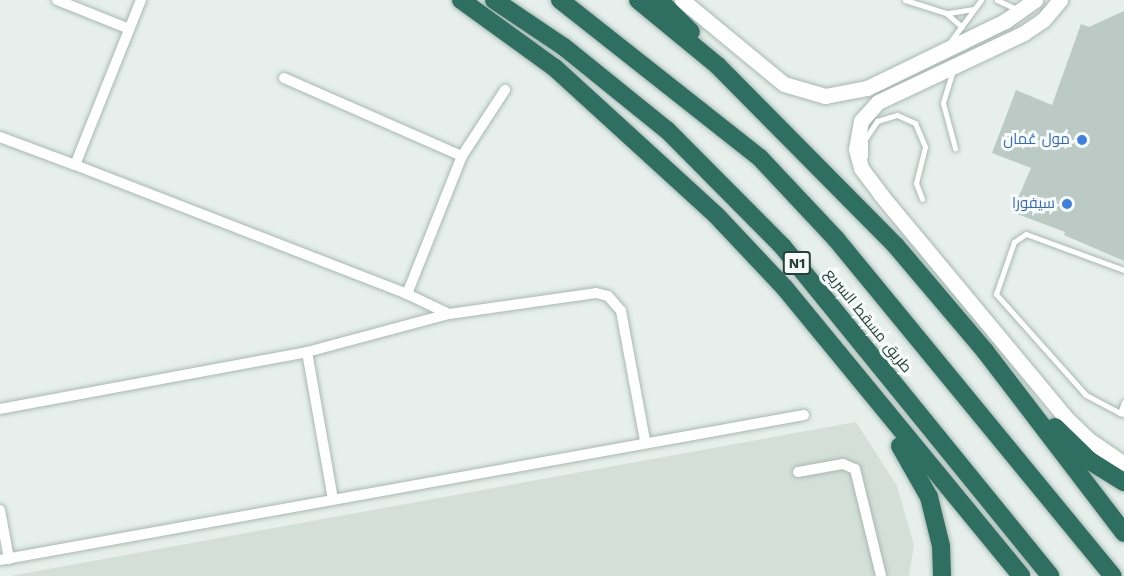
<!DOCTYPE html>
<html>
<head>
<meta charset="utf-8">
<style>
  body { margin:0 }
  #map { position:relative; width:1124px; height:576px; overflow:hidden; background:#e6efeb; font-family:"Work Sans",Cairo,sans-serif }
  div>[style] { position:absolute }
  .built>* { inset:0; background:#d4dfda }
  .building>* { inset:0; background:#bbcac4 }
  .roads { filter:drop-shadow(0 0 2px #a8b8b2) drop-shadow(0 0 2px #a8b8b2) }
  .lane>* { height:5px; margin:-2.5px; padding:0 2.5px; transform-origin:2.5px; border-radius:2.5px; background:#fff }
  .street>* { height:10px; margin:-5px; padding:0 5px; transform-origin:5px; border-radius:5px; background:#fff }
  .secondary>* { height:15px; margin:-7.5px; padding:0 7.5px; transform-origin:7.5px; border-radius:7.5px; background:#fff }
  .highway>* { height:18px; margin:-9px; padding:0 9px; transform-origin:9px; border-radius:9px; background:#2f6f62 }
  .dots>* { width:16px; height:16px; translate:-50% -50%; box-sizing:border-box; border:3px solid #f7fbf9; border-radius:50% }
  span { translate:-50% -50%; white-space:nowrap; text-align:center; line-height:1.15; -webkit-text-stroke:6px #f7fbf9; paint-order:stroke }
  .shield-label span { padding:2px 4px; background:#f7fbf9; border:2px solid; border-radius:4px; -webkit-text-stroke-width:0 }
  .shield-label { font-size:14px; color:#24423a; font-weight:700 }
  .shop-label { font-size:15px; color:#366cbe }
  .right { translate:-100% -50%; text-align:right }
  .street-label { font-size:15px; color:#24423a }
</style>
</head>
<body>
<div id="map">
  <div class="built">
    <div style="clip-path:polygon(856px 422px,897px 486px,914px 545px,909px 576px,10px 576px)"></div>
  </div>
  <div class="building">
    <div style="clip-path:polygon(1124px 11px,1124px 261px,1064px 235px,1065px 232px,1012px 212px,1031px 168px,992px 153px,1016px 90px,1052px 105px,1081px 24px,1089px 27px)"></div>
  </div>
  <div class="roads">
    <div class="lane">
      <div style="left:905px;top:0;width:43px;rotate:17.6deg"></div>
      <div style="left:946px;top:13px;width:21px;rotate:41deg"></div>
      <div style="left:997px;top:0;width:21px;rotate:25deg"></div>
      <div style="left:948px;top:13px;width:26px;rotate:-9deg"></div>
      <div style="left:950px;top:42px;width:52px;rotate:-53.6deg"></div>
      <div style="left:952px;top:73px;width:31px;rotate:107deg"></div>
      <div style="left:943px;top:103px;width:47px;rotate:75.1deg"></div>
      <div style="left:865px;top:156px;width:17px;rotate:-90deg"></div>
      <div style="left:865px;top:139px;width:22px;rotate:-56deg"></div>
      <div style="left:877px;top:121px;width:21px;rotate:-17deg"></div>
      <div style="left:897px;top:115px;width:20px;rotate:24deg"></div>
      <div style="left:915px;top:123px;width:26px;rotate:67deg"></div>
      <div style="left:925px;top:147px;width:37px;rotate:104deg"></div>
      <div style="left:916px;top:183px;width:17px;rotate:69deg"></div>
      <div style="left:1124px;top:402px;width:12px;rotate:110deg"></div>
      <div style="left:1120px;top:413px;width:4px;rotate:14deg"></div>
      <div style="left:1120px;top:413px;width:40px;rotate:-152deg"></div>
      <div style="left:1085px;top:394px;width:134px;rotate:-131.7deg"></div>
      <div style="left:996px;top:294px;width:55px;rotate:-70.9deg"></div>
      <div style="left:1014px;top:242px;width:14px;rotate:-34deg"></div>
      <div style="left:1026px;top:234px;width:104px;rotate:20.2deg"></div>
    </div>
    <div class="street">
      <div style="left:57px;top:0;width:78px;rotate:21.9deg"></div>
      <div style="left:284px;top:78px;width:194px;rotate:23.7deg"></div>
      <div style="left:0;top:137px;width:80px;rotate:20.5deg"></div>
      <div style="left:75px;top:165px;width:178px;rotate:-68.2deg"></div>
      <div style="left:75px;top:165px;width:356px;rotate:21.2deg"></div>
      <div style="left:449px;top:314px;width:47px;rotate:-154.5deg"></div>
      <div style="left:407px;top:294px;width:149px;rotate:-68.3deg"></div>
      <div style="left:462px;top:156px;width:79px;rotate:-56.9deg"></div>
      <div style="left:307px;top:352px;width:147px;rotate:-15deg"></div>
      <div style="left:449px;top:314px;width:148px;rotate:-8.1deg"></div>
      <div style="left:596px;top:293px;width:12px;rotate:14deg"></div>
      <div style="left:608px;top:296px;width:20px;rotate:49deg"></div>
      <div style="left:621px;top:311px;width:132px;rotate:79.5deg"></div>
      <div style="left:0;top:409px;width:312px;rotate:-10.5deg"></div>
      <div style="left:307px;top:352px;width:149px;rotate:80deg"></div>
      <div style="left:798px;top:472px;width:46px;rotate:-10.1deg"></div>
      <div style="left:843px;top:464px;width:13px;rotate:23deg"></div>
      <div style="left:855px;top:469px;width:110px;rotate:76.3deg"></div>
      <div style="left:0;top:510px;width:50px;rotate:79.6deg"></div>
      <div style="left:0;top:560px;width:817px;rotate:-10.22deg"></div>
    </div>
    <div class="secondary">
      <div style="left:682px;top:0;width:132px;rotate:39.5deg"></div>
      <div style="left:784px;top:84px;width:43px;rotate:16.3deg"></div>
      <div style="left:825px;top:96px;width:43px;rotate:-10.8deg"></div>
      <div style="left:867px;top:88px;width:153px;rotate:-25.9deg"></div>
      <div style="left:1005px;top:21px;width:37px;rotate:-35deg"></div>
      <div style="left:1060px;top:0;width:26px;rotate:130deg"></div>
      <div style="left:1043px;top:20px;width:23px;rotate:146deg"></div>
      <div style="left:1024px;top:33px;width:161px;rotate:154.7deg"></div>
      <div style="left:878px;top:102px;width:25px;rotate:132deg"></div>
      <div style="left:861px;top:121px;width:28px;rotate:100deg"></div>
      <div style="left:856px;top:149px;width:20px;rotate:75deg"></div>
      <div style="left:861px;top:168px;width:34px;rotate:53deg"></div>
      <div style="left:881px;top:195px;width:288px;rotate:50.3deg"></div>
      <div style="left:1065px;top:417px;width:33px;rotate:44deg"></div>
      <div style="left:1089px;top:440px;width:42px;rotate:34.4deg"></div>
    </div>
    <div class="highway">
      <div style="left:461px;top:0;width:116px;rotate:35.9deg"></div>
      <div style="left:555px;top:68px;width:219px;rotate:42.4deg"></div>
      <div style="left:717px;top:216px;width:98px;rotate:46.7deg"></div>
      <div style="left:784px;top:287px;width:374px;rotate:50.6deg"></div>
      <div style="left:494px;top:0;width:84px;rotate:33.9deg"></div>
      <div style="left:564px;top:47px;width:132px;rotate:38.9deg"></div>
      <div style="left:667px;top:130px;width:165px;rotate:45.2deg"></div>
      <div style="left:783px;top:247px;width:424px;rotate:50.9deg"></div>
      <div style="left:560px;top:0;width:255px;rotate:38.3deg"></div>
      <div style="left:760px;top:158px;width:111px;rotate:46.8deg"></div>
      <div style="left:836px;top:239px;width:436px;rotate:50.6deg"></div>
      <div style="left:638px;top:0;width:104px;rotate:39.5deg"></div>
      <div style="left:718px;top:66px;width:253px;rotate:45.3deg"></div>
      <div style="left:896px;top:246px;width:138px;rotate:49.7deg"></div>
      <div style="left:985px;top:351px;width:229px;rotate:52.6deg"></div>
      <div style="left:659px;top:0;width:45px;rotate:45deg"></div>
      <div style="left:1055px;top:427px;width:49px;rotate:44.2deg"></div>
      <div style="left:1090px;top:461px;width:40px;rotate:32deg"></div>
      <div style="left:900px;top:446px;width:59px;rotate:60.4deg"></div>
      <div style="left:929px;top:497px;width:50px;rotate:76.2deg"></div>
      <div style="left:941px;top:546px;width:30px;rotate:88deg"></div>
    </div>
  </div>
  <div class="dots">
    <div style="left:1082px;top:140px;background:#3f7fe0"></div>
    <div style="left:1067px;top:204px;background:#3f7fe0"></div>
  </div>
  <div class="shield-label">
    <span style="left:797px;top:263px">N1</span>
  </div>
  <div class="shop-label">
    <span class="right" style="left:1070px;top:140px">مول عُمان</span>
    <span class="right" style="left:1055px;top:204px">سيفورا</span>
  </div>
  <div class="street-label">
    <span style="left:868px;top:321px;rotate:51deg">طريق مسقط السريع</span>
  </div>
</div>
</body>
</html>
